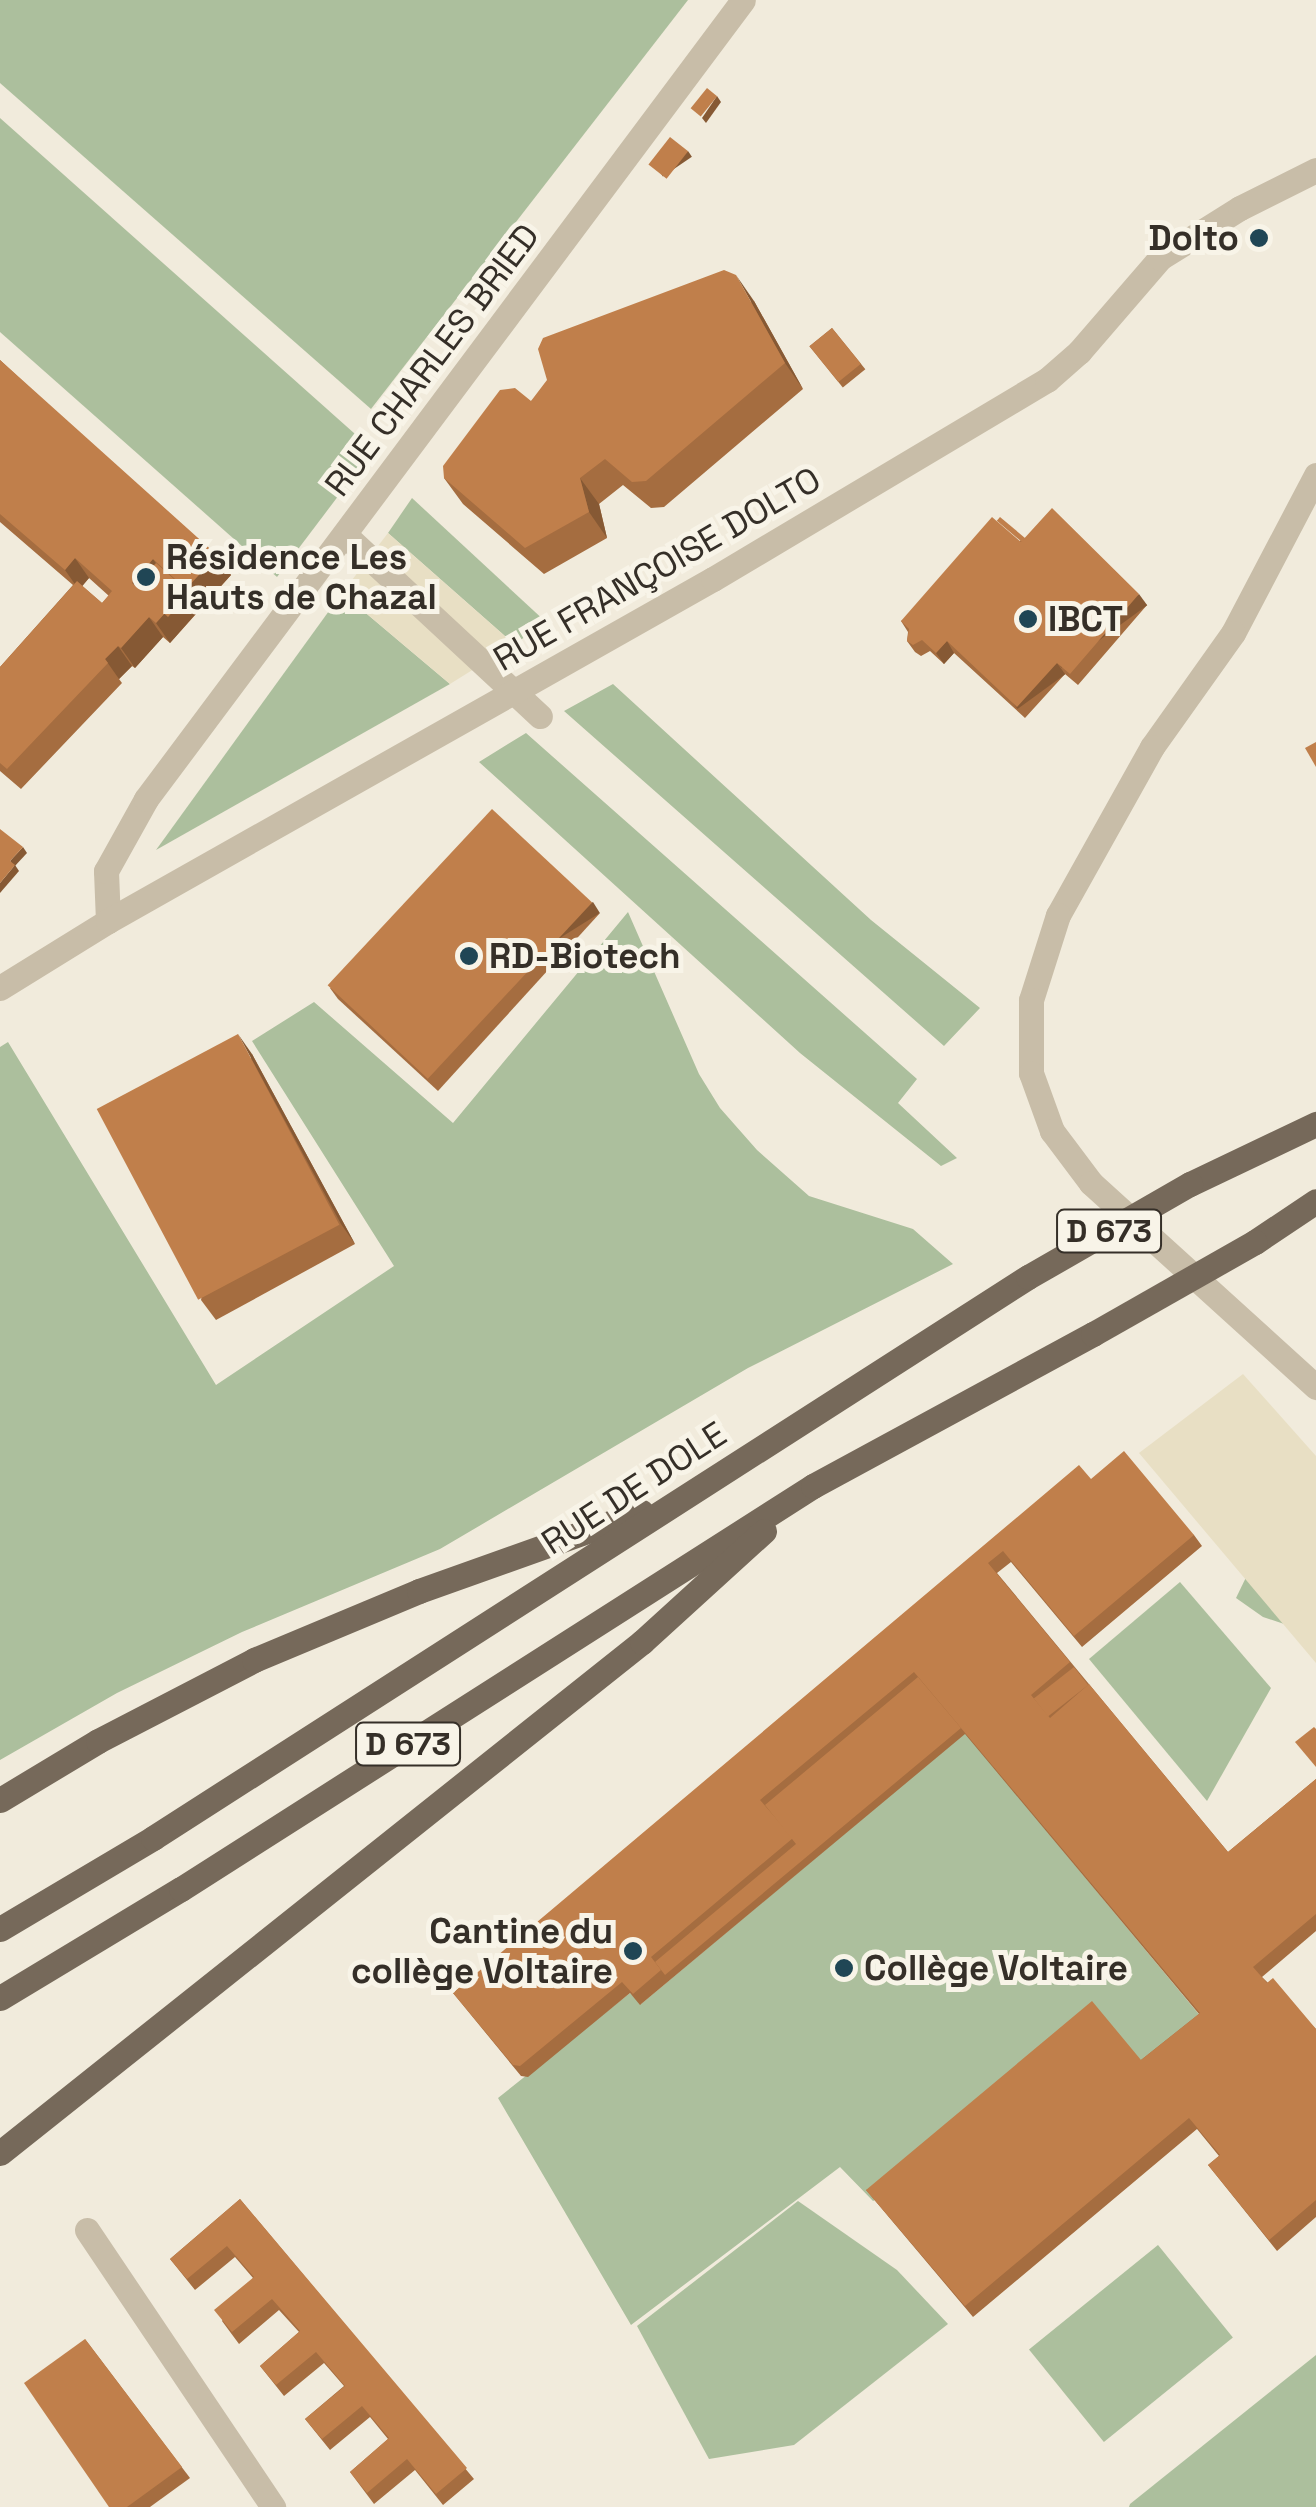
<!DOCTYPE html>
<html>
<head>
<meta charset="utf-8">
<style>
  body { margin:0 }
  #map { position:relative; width:1316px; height:2507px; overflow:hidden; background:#f1ebdc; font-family:"Space Grotesk",sans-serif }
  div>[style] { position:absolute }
  .green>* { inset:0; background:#acbf9d; transform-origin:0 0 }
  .plaza>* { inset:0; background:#e8dfc4 }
  .lane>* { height:25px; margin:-12.5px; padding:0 12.5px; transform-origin:12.5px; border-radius:12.5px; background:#c8bda8 }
  .street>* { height:25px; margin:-12.5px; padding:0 12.5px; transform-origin:12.5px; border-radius:12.5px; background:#c8bda8 }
  .primary>* { height:25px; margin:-12.5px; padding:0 12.5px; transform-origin:12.5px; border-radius:12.5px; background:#76695a }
  .primary-bridge>* { height:25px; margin:-12.5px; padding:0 12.5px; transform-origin:12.5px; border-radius:12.5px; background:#76695a }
  .wall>* { inset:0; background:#a56d40; transform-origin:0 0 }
  .shaded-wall>* { inset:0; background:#865934; transform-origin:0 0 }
  .building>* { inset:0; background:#c07f4b; transform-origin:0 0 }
  .dots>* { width:28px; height:28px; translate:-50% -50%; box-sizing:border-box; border:5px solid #f8f4e8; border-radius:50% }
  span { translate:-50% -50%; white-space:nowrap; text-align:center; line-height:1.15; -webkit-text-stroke:10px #f8f4e8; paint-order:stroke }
  .shield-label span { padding:2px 8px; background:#f8f4e8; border:2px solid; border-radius:8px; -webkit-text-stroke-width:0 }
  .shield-label { font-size:32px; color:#352f28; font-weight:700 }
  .poi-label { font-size:35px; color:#352f28; font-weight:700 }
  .right { translate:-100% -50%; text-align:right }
  .left { translate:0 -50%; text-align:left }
  .street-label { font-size:35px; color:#352f28 }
</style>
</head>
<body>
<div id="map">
  <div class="green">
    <div style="clip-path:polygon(0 0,688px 0,371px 409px,0 83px)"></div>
    <div style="clip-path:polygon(0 118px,373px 450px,277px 577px,0 332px)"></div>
    <div style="clip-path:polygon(412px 498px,547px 623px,514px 644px,388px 533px)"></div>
    <div style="clip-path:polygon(342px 593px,450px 684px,156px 850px)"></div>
    <div style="clip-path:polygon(613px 684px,871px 920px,980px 1008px,944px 1046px,564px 711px)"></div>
    <div style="clip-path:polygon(526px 733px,917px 1079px,898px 1103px,957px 1158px,941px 1166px,800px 1053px,479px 762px)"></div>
    <div style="clip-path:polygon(628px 912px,699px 1074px,720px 1108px,757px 1150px,809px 1196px,913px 1229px,953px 1264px,748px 1368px,440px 1549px,242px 1632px,117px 1693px,0 1760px,0 1047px,8px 1042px,216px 1385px,394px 1266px,252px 1041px,314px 1002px,453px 1123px)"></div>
    <div style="clip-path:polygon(1252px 1565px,1316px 1631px,1314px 1634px,1263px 1617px,1236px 1598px)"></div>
    <div style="clip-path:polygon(1180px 1582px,1271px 1688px,1207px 1801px,1089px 1659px)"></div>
    <div style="clip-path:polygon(965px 1733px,1207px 2024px,1149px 2071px,873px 2201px,840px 2167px,631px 2325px,498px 2098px,630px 1993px,641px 2004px)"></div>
    <div style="clip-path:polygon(798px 2201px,897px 2270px,948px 2324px,794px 2445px,709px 2459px,637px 2326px)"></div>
    <div style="left:1158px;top:2245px;width:119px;height:166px;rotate:51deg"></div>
    <div style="clip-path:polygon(1316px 2355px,1316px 2507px,1129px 2507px,1130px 2504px)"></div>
  </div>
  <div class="plaza">
    <div style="clip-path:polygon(388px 533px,514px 644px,450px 684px,342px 593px)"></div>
    <div style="clip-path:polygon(1243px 1374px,1316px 1456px,1316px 1663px,1139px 1453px)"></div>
  </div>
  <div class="lane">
    <div style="left:1316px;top:475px;width:178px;rotate:117.7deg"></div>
    <div style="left:1233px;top:633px;width:140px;rotate:125.4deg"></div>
    <div style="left:1152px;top:747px;width:193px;rotate:119.2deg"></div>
    <div style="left:1058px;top:915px;width:89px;rotate:107.6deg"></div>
    <div style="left:1031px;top:1000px;width:73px;rotate:90deg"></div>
    <div style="left:1031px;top:1073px;width:62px;rotate:70.1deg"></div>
    <div style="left:1052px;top:1131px;width:65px;rotate:53.1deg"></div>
    <div style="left:1091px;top:1183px;width:304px;rotate:42.2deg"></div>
  </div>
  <div class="street">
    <div style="left:345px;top:535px;width:266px;rotate:42.9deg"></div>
    <div style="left:108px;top:921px;width:50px;rotate:-92.3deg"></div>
    <div style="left:106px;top:871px;width:82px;rotate:-60.9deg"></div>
    <div style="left:146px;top:799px;width:997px;rotate:-53.23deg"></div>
    <div style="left:0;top:988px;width:127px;rotate:-31.8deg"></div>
    <div style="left:108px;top:921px;width:695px;rotate:-29.48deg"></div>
    <div style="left:713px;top:579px;width:389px;rotate:-30.8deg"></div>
    <div style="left:1047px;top:380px;width:43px;rotate:-41.2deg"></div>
    <div style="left:1079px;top:352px;width:124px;rotate:-49.2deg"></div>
    <div style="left:1160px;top:258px;width:94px;rotate:-32deg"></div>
    <div style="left:1240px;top:208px;width:85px;rotate:-26.6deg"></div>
    <div style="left:87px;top:2230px;width:334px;rotate:56.1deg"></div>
  </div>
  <div class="primary">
    <div style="left:1190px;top:1184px;width:140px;rotate:-25.5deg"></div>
    <div style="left:1255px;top:1242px;width:73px;rotate:-33.9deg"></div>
    <div style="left:0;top:1800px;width:114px;rotate:-31deg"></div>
    <div style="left:98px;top:1741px;width:176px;rotate:-27.4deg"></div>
    <div style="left:254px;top:1660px;width:179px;rotate:-22.7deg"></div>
    <div style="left:419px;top:1591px;width:236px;rotate:-19.6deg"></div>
    <div style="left:0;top:1929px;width:178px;rotate:-30.7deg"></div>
    <div style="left:153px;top:1838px;width:1039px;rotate:-32.67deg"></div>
    <div style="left:0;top:1998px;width:211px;rotate:-31.1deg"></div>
    <div style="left:181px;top:1889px;width:750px;rotate:-32.52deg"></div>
    <div style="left:813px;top:1486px;width:319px;rotate:-28.5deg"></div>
    <div style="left:0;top:2153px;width:821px;rotate:-38.52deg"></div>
    <div style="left:642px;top:1642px;width:165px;rotate:-42.3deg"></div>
  </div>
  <div class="primary-bridge">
    <div style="left:1028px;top:1277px;width:187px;rotate:-29.9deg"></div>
    <div style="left:1093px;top:1334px;width:186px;rotate:-29.6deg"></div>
  </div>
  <div class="wall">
    <div style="clip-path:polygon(754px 301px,803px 389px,664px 507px,651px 508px,623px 485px,599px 504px,607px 538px,544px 574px,463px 504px,444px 478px,531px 401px)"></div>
    <div style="left:832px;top:328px;width:53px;height:29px;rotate:51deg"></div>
    <div style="clip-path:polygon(evenodd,0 360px,231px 575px,170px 643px,163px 637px,135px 668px,132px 666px,119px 679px,122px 683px,21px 789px,0 771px,0 667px,73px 585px,0 522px,0 360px,89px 578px,109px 596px,102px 603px,82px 586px,89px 578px)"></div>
    <div style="clip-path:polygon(1024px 538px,1147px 605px,1078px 685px,1065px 674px,1025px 718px,954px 653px,944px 664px,930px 651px,921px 656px,915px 652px,907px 641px,908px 632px,901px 621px)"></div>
    <div style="clip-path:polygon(600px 913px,438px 1091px,338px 999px,330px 988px)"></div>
    <div style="clip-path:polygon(252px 1054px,355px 1244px,216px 1320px,201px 1300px)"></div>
    <div style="clip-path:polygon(1091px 1479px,1194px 1535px,1202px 1546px,1082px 1647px,1011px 1562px,997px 1573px,1228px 1852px,1316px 1779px,1316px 1931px,1262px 1977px,1316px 2029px,1316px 2217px,1277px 2251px,1208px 2165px,1219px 2156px,1197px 2129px,973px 2317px,866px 2190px,1141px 2060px,1199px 2014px,965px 1734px,640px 2005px,630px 1993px,528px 2077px,521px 2076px,453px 1993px)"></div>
    <div style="clip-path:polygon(240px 2199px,474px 2479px,443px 2505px,415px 2470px,374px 2504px,350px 2472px,388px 2439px,370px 2417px,330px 2450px,305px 2419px,344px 2386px,324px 2363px,284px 2396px,260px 2366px,299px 2332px,279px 2310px,239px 2344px,222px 2321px,253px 2278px,235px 2257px,195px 2290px,170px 2259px)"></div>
    <div style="clip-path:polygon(85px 2339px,190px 2478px,150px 2507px,109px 2507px)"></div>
  </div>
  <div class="shaded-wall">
    <div style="clip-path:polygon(717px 96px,721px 102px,706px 123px,702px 118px)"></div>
    <div style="left:688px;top:151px;width:7px;height:35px;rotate:56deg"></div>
    <div style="clip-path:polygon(736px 275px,754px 301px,803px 389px,785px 363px)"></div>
    <div style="clip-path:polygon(580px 478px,599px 504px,607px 538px,589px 512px)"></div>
    <div style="clip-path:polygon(217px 555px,231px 575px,200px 609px,186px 589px)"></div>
    <div style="clip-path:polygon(75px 558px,89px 578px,79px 590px,65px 570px)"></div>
    <div style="clip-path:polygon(153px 559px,167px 579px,149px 600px,132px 583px)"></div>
    <div style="clip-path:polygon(189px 593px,200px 609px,170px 643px,156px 623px,165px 613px)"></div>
    <div style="left:1139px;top:594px;width:14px;height:106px;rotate:54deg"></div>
    <div style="clip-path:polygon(149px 617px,163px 637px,135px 668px,121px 648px)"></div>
    <div style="clip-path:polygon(947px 641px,954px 653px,944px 664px,936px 653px)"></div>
    <div style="clip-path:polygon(118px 646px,132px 666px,119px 679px,105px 659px)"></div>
    <div style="left:1057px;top:663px;width:14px;height:59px;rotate:54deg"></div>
    <div style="clip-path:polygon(23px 847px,27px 853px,14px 867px,10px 861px)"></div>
    <div style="clip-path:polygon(15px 865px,19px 871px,0 893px,0 883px)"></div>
    <div style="left:593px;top:902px;width:13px;height:241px;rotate:58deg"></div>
    <div style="clip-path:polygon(238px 1034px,252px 1054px,355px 1244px,341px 1224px)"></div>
  </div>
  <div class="building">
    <div style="left:707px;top:88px;width:13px;height:26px;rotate:39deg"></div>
    <div style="left:670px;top:137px;width:23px;height:35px;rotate:38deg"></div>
    <div style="clip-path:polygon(724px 270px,736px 275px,785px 363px,646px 481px,632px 482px,605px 459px,580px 478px,589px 512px,525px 548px,444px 478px,443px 466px,500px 390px,515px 388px,531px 401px,547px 380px,538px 349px,543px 338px)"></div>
    <div style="left:832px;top:328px;width:46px;height:29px;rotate:51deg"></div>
    <div style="clip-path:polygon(0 360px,217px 555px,186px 589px,153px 559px,132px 583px,165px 613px,156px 623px,149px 617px,121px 648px,118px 646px,105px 659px,108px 663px,7px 769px,0 763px,0 667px,77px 581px,102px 603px,112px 591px,75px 558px,65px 570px,0 514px)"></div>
    <div style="clip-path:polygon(1052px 508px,1139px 594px,1070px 674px,1057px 663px,1017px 707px,947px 641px,936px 653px,922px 640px,913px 645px,907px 641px,909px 629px,901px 621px,992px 517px,1021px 542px)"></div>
    <div style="left:1000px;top:517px;width:33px;height:5px;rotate:40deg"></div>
    <div style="left:156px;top:563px;width:45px;height:32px;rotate:42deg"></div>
    <div style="clip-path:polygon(1316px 742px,1316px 767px,1305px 748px)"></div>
    <div style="left:492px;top:809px;width:137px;height:241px;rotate:43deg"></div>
    <div style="clip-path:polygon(0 829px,23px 847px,10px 861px,15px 865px,0 883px)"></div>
    <div style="left:238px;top:1034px;width:216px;height:160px;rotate:62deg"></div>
    <div style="clip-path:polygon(1124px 1451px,1194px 1535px,1074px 1636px,1003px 1551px,988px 1563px,1070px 1662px,1031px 1695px,1050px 1718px,1089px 1684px,1228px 1852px,1316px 1779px,1316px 1914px,1253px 1967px,1267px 1983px,1273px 1978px,1316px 2029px,1316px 2200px,1269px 2240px,1208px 2165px,1220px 2155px,1189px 2118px,965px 2306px,866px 2190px,1092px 2001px,1141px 2060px,1200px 2013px,914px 1672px,760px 1800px,793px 1838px,651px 1957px,661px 1970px,633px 1994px,622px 1982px,520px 2066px,513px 2065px,453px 1993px,1079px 1465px,1091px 1479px)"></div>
    <div style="left:1074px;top:1667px;width:23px;height:51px;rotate:52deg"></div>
    <div style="clip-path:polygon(918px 1677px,961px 1728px,665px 1975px,655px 1962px,796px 1844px,765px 1805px)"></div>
    <div style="clip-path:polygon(1314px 1727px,1316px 1729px,1316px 1767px,1295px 1742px)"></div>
    <div style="clip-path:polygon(240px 2199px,467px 2468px,436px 2494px,407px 2459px,367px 2493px,350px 2472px,389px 2438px,362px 2406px,322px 2439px,305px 2419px,345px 2386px,316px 2352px,276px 2385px,260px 2366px,300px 2331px,272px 2299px,232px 2332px,214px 2310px,254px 2277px,227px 2246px,187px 2279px,170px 2259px)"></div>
    <div style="clip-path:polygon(85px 2339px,182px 2467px,127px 2507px,109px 2507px,24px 2383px)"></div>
  </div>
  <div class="dots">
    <div style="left:1259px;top:238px;background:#204655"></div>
    <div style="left:146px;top:577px;background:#204655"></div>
    <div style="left:1028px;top:619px;background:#204655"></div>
    <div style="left:469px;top:956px;background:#204655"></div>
    <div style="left:633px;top:1951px;background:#204655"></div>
    <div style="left:844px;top:1968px;background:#204655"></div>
  </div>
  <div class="shield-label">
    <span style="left:1109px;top:1231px">D 673</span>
    <span style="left:408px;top:1744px">D 673</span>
  </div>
  <div class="poi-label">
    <span class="right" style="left:1239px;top:238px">Dolto</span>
    <span class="left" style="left:166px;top:577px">Résidence Les<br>Hauts de Chazal</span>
    <span class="left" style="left:1048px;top:619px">IBCT</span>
    <span class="left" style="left:489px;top:956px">RD-Biotech</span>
    <span class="right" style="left:613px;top:1951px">Cantine du<br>collège Voltaire</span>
    <span class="left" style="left:864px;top:1968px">Collège Voltaire</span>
  </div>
  <div class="street-label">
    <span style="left:432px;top:360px;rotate:-53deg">RUE CHARLES BRIED</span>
    <span style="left:657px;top:569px;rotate:-30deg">RUE FRANÇOISE DOLTO</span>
    <span style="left:634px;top:1488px;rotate:-33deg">RUE DE DOLE</span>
  </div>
</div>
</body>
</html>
